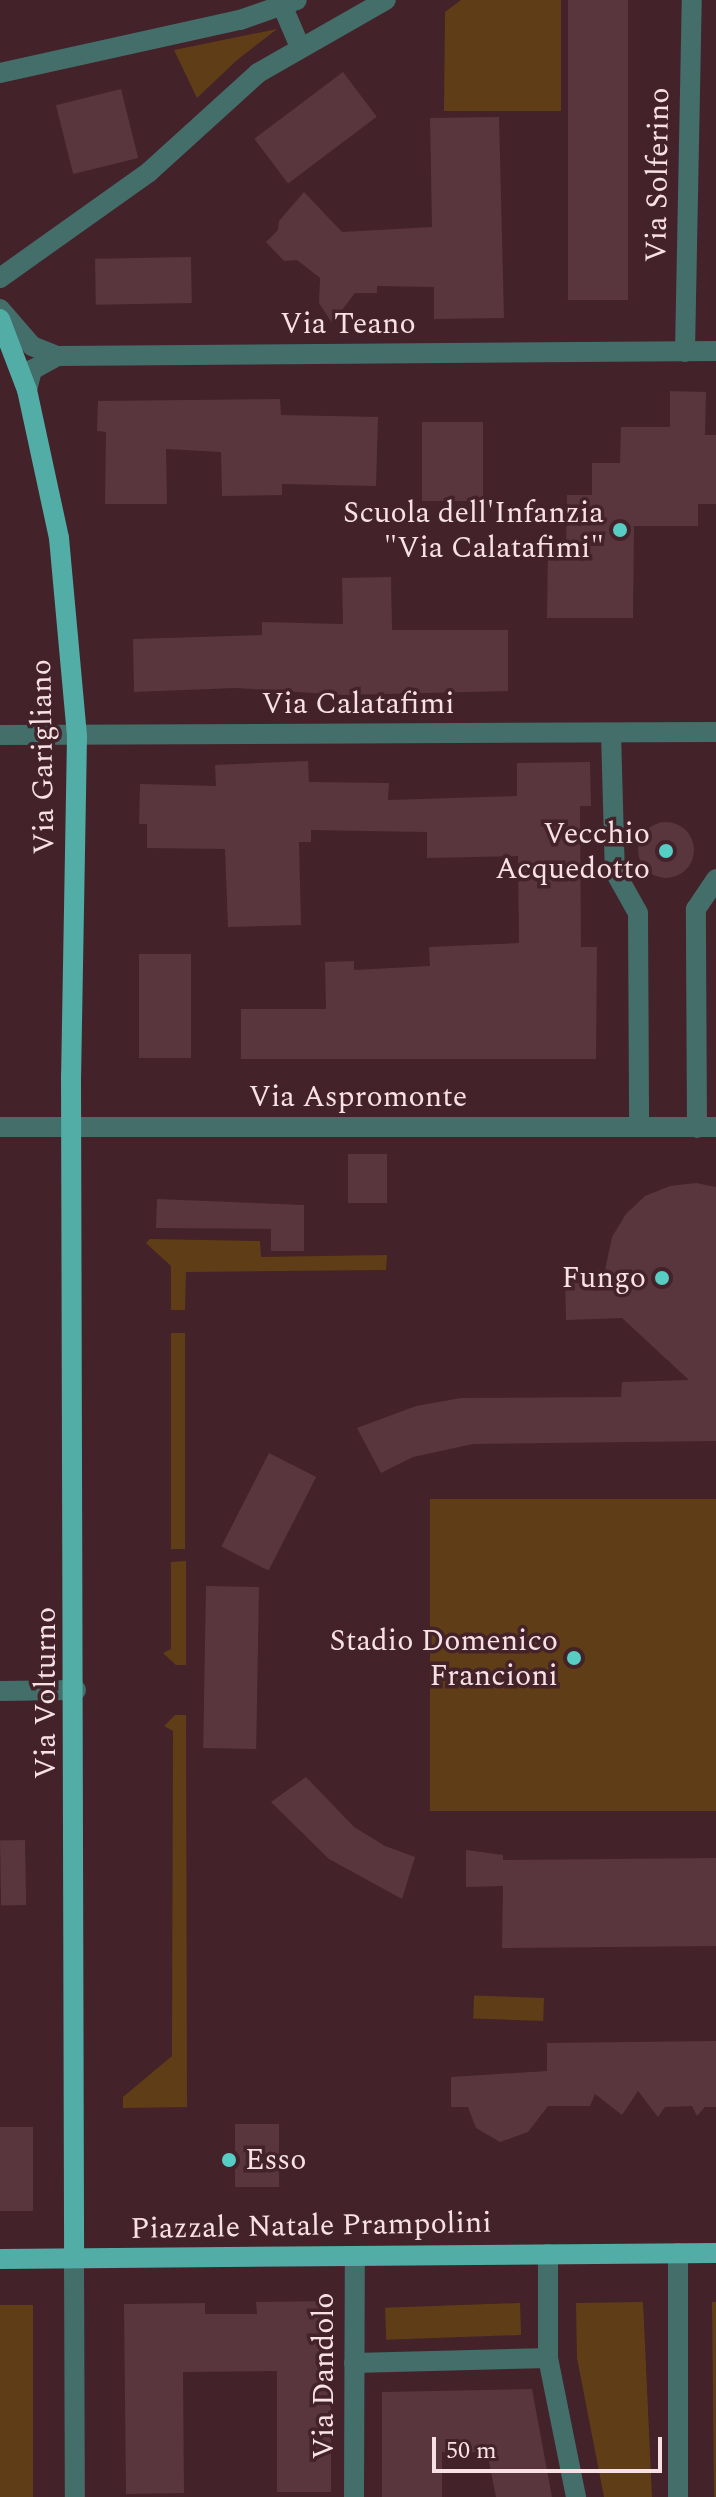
<!DOCTYPE html>
<html>
<head>
<meta charset="utf-8">
<style>
  body { margin:0 }
  #map { position:relative; width:716px; height:2497px; overflow:hidden; background:#432229; font-family:Spectral,serif }
  div>[style] { position:absolute }
  .green>* { inset:0; background:#5f3e17; transform-origin:0 0 }
  .building>* { inset:0; background:#59363d; transform-origin:0 0 }
  .round { border-radius:50% }
  .minor>* { height:20px; margin:-10px; padding:0 10px; transform-origin:10px; border-radius:10px; background:#446e69 }
  .major>* { height:20px; margin:-10px; padding:0 10px; transform-origin:10px; border-radius:10px; background:#51ada5 }
  .dots>* { width:22px; height:22px; translate:-50% -50%; box-sizing:border-box; border:4px solid #432229; border-radius:50% }
  span { translate:-50% -50%; white-space:nowrap; text-align:center; line-height:1.15; -webkit-text-stroke:7px #432229; paint-order:stroke }
  .street-label { font-size:30px; color:#f8e1e4 }
  .poi-label { font-size:30px; color:#f8e1e4 }
  .right { translate:-100% -50%; text-align:right }
  .left { translate:0 -50%; text-align:left }
  .scale { position:absolute; left:432px; top:2437px; width:230px; height:36px; box-sizing:border-box; border:4px solid #f8e1e4; border-top:0; padding-left:10px; font-size:24px; line-height:28px; white-space:nowrap; color:#f8e1e4; -webkit-text-stroke:6px #432229; paint-order:stroke }
</style>
</head>
<body>
<div id="map">
  <div class="green">
    <div style="clip-path:polygon(461px 0,561px 0,561px 111px,444px 111px,445px 12px)"></div>
    <div style="clip-path:polygon(277px 29px,237px 60px,197px 98px,174px 50px)"></div>
    <div style="clip-path:polygon(150px 1239px,260px 1241px,261px 1257px,387px 1255px,386px 1270px,186px 1272px,185px 1310px,171px 1310px,171px 1266px,146px 1243px)"></div>
    <div style="left:185px;top:1333px;width:216px;height:14px;rotate:90deg"></div>
    <div style="left:716px;top:1499px;width:312px;height:286px;rotate:90deg"></div>
    <div style="clip-path:polygon(186px 1561px,186px 1665px,176px 1665px,163px 1653px,171px 1649px,171px 1562px)"></div>
    <div style="clip-path:polygon(175px 1715px,186px 1715px,187px 2107px,123px 2108px,123px 2097px,172px 2056px,173px 1731px,164px 1726px)"></div>
    <div style="left:544px;top:1998px;width:23px;height:70px;rotate:92deg"></div>
    <div style="clip-path:polygon(643px 2302px,652px 2497px,604px 2497px,577px 2358px,576px 2303px)"></div>
    <div style="clip-path:polygon(712px 2302px,716px 2302px,716px 2497px,714px 2497px)"></div>
    <div style="left:520px;top:2303px;width:32px;height:135px;rotate:88deg"></div>
    <div style="left:0;top:2305px;width:33px;height:192px"></div>
  </div>
  <div class="building">
    <div style="left:568px;top:0;width:60px;height:300px"></div>
    <div style="left:343px;top:72px;width:56px;height:111px;rotate:53deg"></div>
    <div style="left:121px;top:89px;width:71px;height:67px;rotate:76deg"></div>
    <div style="clip-path:polygon(499px 117px,504px 318px,434px 319px,434px 287px,377px 286px,377px 293px,355px 293px,332px 323px,319px 303px,320px 278px,297px 260px,284px 261px,266px 242px,278px 230px,279px 221px,304px 192px,342px 232px,432px 227px,430px 118px)"></div>
    <div style="left:191px;top:257px;width:46px;height:96px;rotate:89deg"></div>
    <div style="clip-path:polygon(670px 391px,706px 392px,705px 435px,716px 435px,716px 504px,698px 504px,698px 526px,634px 526px,633px 618px,547px 618px,548px 547px,566px 547px,567px 495px,592px 495px,592px 463px,620px 463px,621px 427px,670px 427px)"></div>
    <div style="clip-path:polygon(280px 399px,281px 415px,378px 417px,376px 486px,282px 484px,282px 495px,222px 496px,221px 452px,166px 449px,167px 504px,105px 504px,106px 432px,97px 431px,98px 401px)"></div>
    <div style="left:422px;top:422px;width:61px;height:79px"></div>
    <div style="clip-path:polygon(391px 577px,392px 630px,508px 630px,508px 691px,344px 695px,235px 688px,134px 692px,133px 639px,262px 635px,262px 622px,343px 624px,342px 578px)"></div>
    <div style="clip-path:polygon(308px 761px,309px 782px,389px 783px,388px 800px,517px 796px,517px 763px,590px 762px,591px 806px,580px 806px,581px 947px,597px 947px,596px 1059px,241px 1059px,241px 1009px,326px 1009px,325px 962px,354px 961px,354px 970px,430px 966px,429px 947px,519px 943px,518px 856px,427px 858px,427px 832px,311px 830px,311px 842px,299px 842px,301px 925px,228px 927px,225px 849px,147px 848px,147px 824px,139px 824px,140px 784px,216px 786px,215px 765px)"></div>
    <div class="round" style="left:638px;top:822px;width:56px;height:56px"></div>
    <div style="left:139px;top:954px;width:52px;height:104px"></div>
    <div style="left:348px;top:1154px;width:39px;height:49px"></div>
    <div style="clip-path:polygon(696px 1183px,716px 1187px,716px 1441px,473px 1444px,413px 1457px,381px 1473px,357px 1428px,416px 1406px,461px 1398px,621px 1397px,622px 1382px,689px 1380px,622px 1318px,566px 1320px,565px 1272px,605px 1270px,612px 1237px,626px 1214px,645px 1196px,670px 1186px)"></div>
    <div style="clip-path:polygon(157px 1199px,304px 1205px,304px 1251px,271px 1251px,271px 1229px,156px 1228px)"></div>
    <div style="left:269px;top:1453px;width:53px;height:105px;rotate:27deg"></div>
    <div style="left:259px;top:1587px;width:162px;height:53px;rotate:91deg"></div>
    <div style="clip-path:polygon(306px 1777px,354px 1827px,385px 1846px,415px 1857px,402px 1899px,329px 1859px,271px 1802px)"></div>
    <div style="left:25px;top:1840px;width:65px;height:25px;rotate:89deg"></div>
    <div style="clip-path:polygon(466px 1850px,503px 1855px,503px 1860px,716px 1858px,716px 1946px,502px 1948px,503px 1886px,466px 1887px)"></div>
    <div style="clip-path:polygon(716px 2041px,716px 2107px,705px 2107px,697px 2116px,692px 2106px,665px 2107px,658px 2117px,638px 2091px,622px 2115px,595px 2094px,590px 2106px,548px 2106px,528px 2132px,500px 2142px,476px 2128px,468px 2107px,451px 2107px,451px 2077px,547px 2071px,547px 2043px)"></div>
    <div style="left:235px;top:2124px;width:44px;height:63px"></div>
    <div style="left:0;top:2127px;width:33px;height:84px"></div>
    <div style="clip-path:polygon(331px 2301px,331px 2492px,277px 2492px,277px 2371px,183px 2372px,184px 2493px,126px 2494px,124px 2304px,205px 2303px,205px 2314px,257px 2314px,256px 2302px)"></div>
    <div style="clip-path:polygon(532px 2389px,552px 2497px,496px 2497px,487px 2452px,442px 2452px,442px 2497px,382px 2497px,382px 2392px)"></div>
  </div>
  <div class="minor">
    <div style="left:282px;top:5px;width:46px;rotate:66.8deg"></div>
    <div style="left:0;top:73px;width:246px;rotate:-12.5deg"></div>
    <div style="left:240px;top:20px;width:60px;rotate:-19.3deg"></div>
    <div style="left:0;top:278px;width:183px;rotate:-35.4deg"></div>
    <div style="left:149px;top:172px;width:147px;rotate:-42.2deg"></div>
    <div style="left:258px;top:73px;width:147px;rotate:-29.7deg"></div>
    <div style="left:0;top:309px;width:49px;rotate:49.1deg"></div>
    <div style="left:32px;top:346px;width:27px;rotate:22deg"></div>
    <div style="left:57px;top:356px;width:659px;rotate:-0.43deg"></div>
    <div style="left:685px;top:352px;width:352px;rotate:-88.9deg"></div>
    <div style="left:27px;top:390px;width:21px;rotate:-76deg"></div>
    <div style="left:32px;top:370px;width:29px;rotate:-29deg"></div>
    <div style="left:611px;top:733px;width:139px;rotate:88.4deg"></div>
    <div style="left:615px;top:872px;width:47px;rotate:60.7deg"></div>
    <div style="left:638px;top:913px;width:213px;rotate:89.7deg"></div>
    <div style="left:0;top:735px;width:716px;rotate:-0.24deg"></div>
    <div style="left:0;top:1127px;width:716px"></div>
    <div style="left:697px;top:1128px;width:219px;rotate:-90.3deg"></div>
    <div style="left:696px;top:909px;width:36px;rotate:-56deg"></div>
    <div style="left:0;top:1691px;width:76px;rotate:-0.8deg"></div>
    <div style="left:548px;top:2254px;width:104px;rotate:90deg"></div>
    <div style="left:548px;top:2358px;width:142px;rotate:78.6deg"></div>
    <div style="left:74px;top:2258px;width:239px;rotate:89.8deg"></div>
    <div style="left:354px;top:2363px;width:194px;rotate:-1.5deg"></div>
    <div style="left:354px;top:2497px;width:241px;rotate:-89.8deg"></div>
    <div style="left:678px;top:2497px;width:244px;rotate:-90deg"></div>
  </div>
  <div class="major">
    <div style="left:0;top:319px;width:76px;rotate:69.2deg"></div>
    <div style="left:27px;top:390px;width:151px;rotate:77.8deg"></div>
    <div style="left:59px;top:538px;width:200px;rotate:84.8deg"></div>
    <div style="left:77px;top:737px;width:339px;rotate:91deg"></div>
    <div style="left:71px;top:1076px;width:1182px;rotate:89.85deg"></div>
    <div style="left:0;top:2259px;width:716px;rotate:-0.48deg"></div>
  </div>
  <div class="dots">
    <div style="left:620px;top:530px;background:#56cec4"></div>
    <div style="left:666px;top:851px;background:#56cec4"></div>
    <div style="left:662px;top:1278px;background:#56cec4"></div>
    <div style="left:574px;top:1658px;background:#56cec4"></div>
    <div style="left:229px;top:2160px;background:#56cec4"></div>
  </div>
  <div class="street-label">
    <span style="left:658px;top:175px;rotate:-89deg">Via Solferino</span>
    <span style="left:348px;top:324px">Via Teano</span>
    <span style="left:358px;top:704px">Via Calatafimi</span>
    <span style="left:43px;top:757px;rotate:-91deg">Via Garigliano</span>
    <span style="left:358px;top:1097px">Via Aspromonte</span>
    <span style="left:46px;top:1693px;rotate:-90deg">Via Volturno</span>
    <span style="left:311px;top:2226px;rotate:-1deg">Piazzale Natale Prampolini</span>
    <span style="left:324px;top:2376px;rotate:-90deg">Via Dandolo</span>
  </div>
  <div class="poi-label">
    <span class="right" style="left:604px;top:530px">Scuola dell'Infanzia<br>"Via Calatafimi"</span>
    <span class="right" style="left:650px;top:851px">Vecchio<br>Acquedotto</span>
    <span class="right" style="left:646px;top:1278px">Fungo</span>
    <span class="right" style="left:558px;top:1658px">Stadio Domenico<br>Francioni</span>
    <span class="left" style="left:245px;top:2160px">Esso</span>
  </div>
  <div class="scale">50 m</div>
</div>
</body>
</html>
